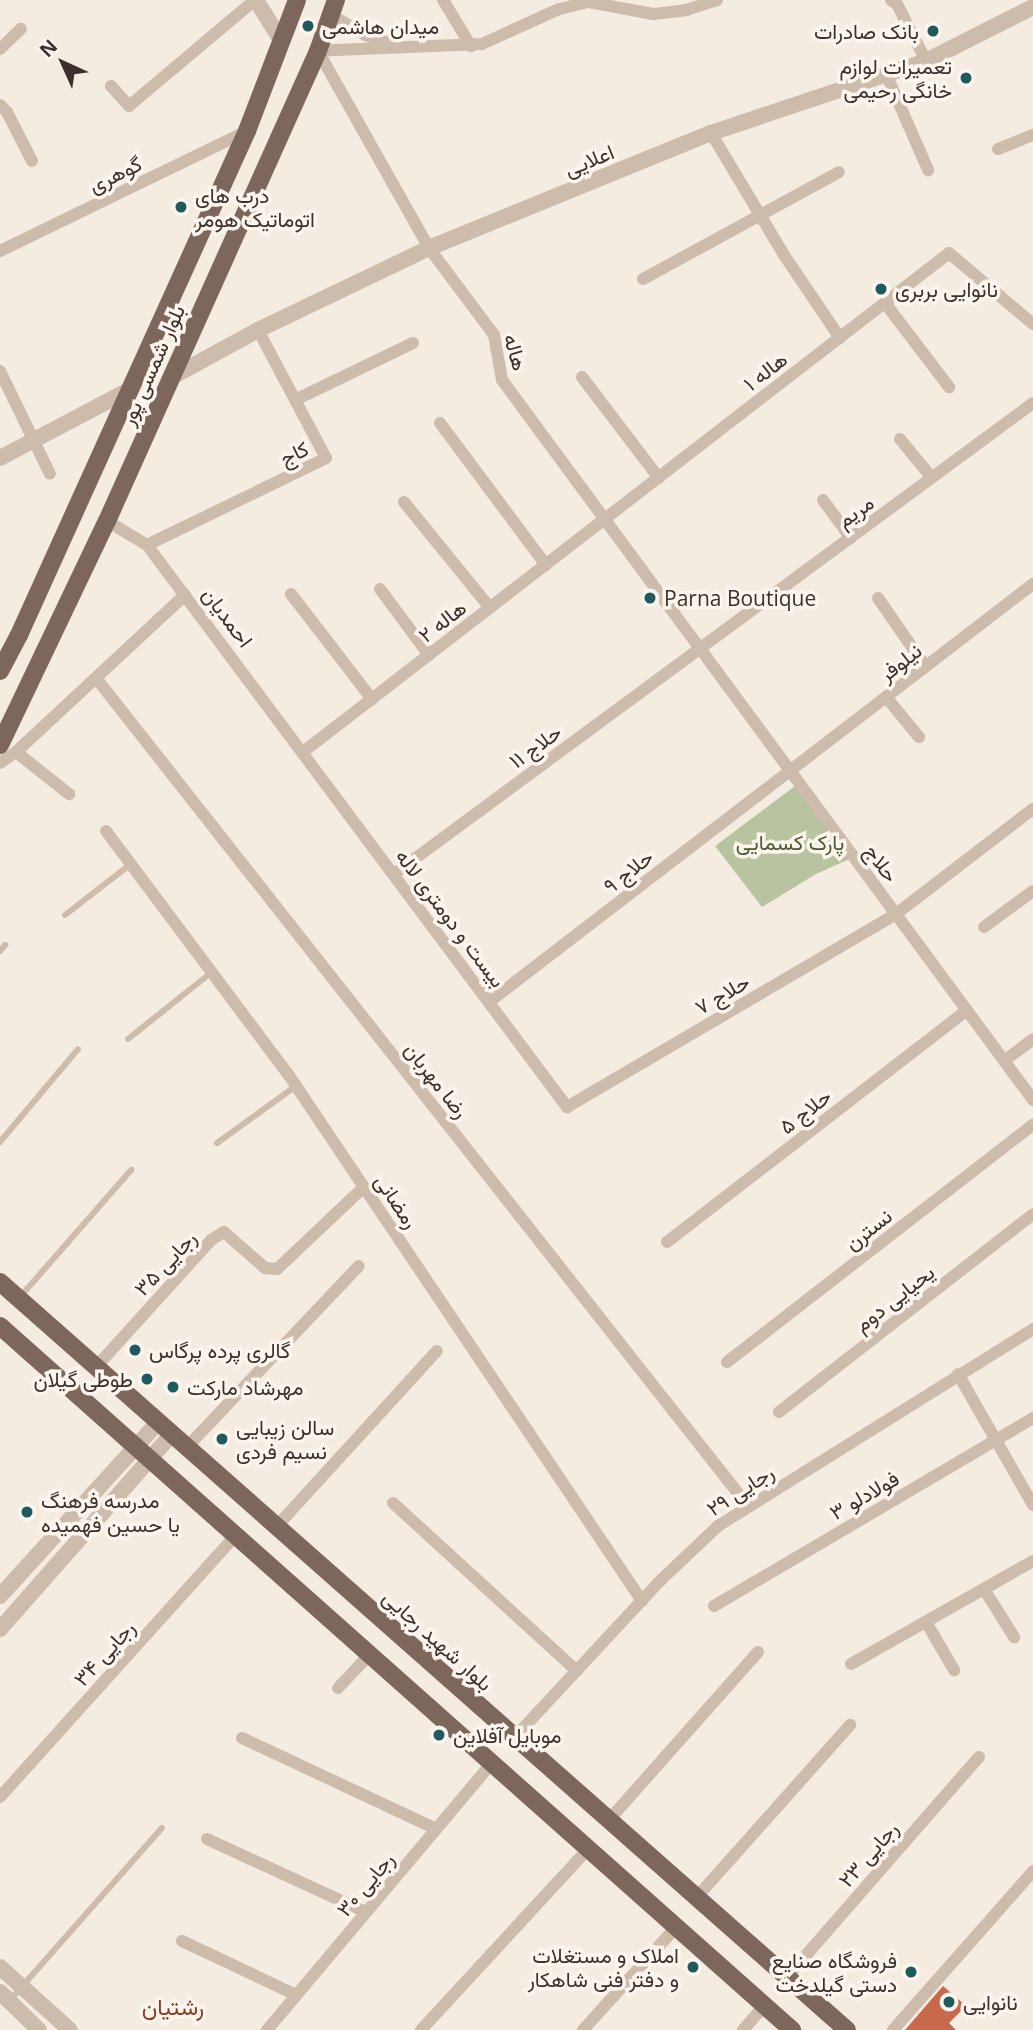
<!DOCTYPE html>
<html>
<head>
<meta charset="utf-8">
<style>
  body { margin:0 }
  #map { position:relative; width:1033px; height:2030px; overflow:hidden; background:#f4ebe1; font-family:"Open Sans",Vazirmatn,sans-serif }
  div>[style] { position:absolute }
  .green>* { inset:0; background:#b8c4a0 }
  .building>* { inset:0; background:#c8694b }
  .service>* { height:6px; margin:-3px; padding:0 3px; transform-origin:3px; border-radius:3px; background:#cdbbac }
  .minor>* { height:12px; margin:-6px; padding:0 6px; transform-origin:6px; border-radius:6px; background:#cdbbac }
  .tertiary>* { height:16px; margin:-8px; padding:0 8px; transform-origin:8px; border-radius:8px; background:#cdbbac }
  .primary>* { height:18px; margin:-9px; padding:0 9px; transform-origin:9px; border-radius:9px; background:#7d675c }
  .dots>* { width:19px; height:19px; translate:-50% -50%; box-sizing:border-box; border:4px solid #fbf5ee; border-radius:50% }
  span { translate:-50% -50%; white-space:nowrap; text-align:center; line-height:1.15; -webkit-text-stroke:7px #fbf5ee; paint-order:stroke }
  .poi-label { font-size:21px; color:#3b302b }
  .left { translate:0 -50%; text-align:left }
  .right { translate:-100% -50%; text-align:right }
  .street-label { font-size:21px; color:#3b302b }
  .park-label { font-size:21px; color:#4a5a2e }
  .neighbourhood-label { font-size:23px; color:#8c3b22 }
  .north { position:absolute; left:28px; top:28px; width:70px; height:70px; -webkit-text-stroke:5px #fbf5ee; paint-order:stroke; rotate:315deg; font-size:19px; font-weight:700; line-height:28px; text-align:center; color:#3b302b }
  .north::after { content:''; display:block; margin:auto; width:24px; height:32px; background:#3b302b; clip-path:polygon(50% 0,100% 100%,50% 72%,0 100%) }
</style>
</head>
<body>
<div id="map">
  <div class="green">
    <div style="clip-path:polygon(799px 783px,854px 857px,816px 874px,762px 907px,715px 846px)"></div>
  </div>
  <div class="building">
    <div style="clip-path:polygon(943px 1986px,966px 2006px,949px 2023px,956px 2030px,905px 2030px)"></div>
  </div>
  <div class="service">
    <div style="left:65px;top:915px;width:83px;rotate:-37.7deg"></div>
    <div style="left:0;top:951px;width:8px;rotate:-50deg"></div>
    <div style="left:128px;top:1039px;width:107px;rotate:-38.6deg"></div>
    <div style="left:0;top:1142px;width:121px;rotate:-50deg"></div>
    <div style="left:217px;top:1143px;width:97px;rotate:-35.8deg"></div>
    <div style="left:20px;top:1297px;width:169px;rotate:-48.8deg"></div>
    <div style="left:11px;top:1999px;width:228px;rotate:-48.6deg"></div>
  </div>
  <div class="minor">
    <div style="left:443px;top:0;width:54px;rotate:58.7deg"></div>
    <div style="left:717px;top:0;width:32px;rotate:162deg"></div>
    <div style="left:687px;top:10px;width:34px;rotate:173deg"></div>
    <div style="left:653px;top:14px;width:66px;rotate:-169.5deg"></div>
    <div style="left:588px;top:2px;width:30px;rotate:166deg"></div>
    <div style="left:559px;top:9px;width:85px;rotate:155.6deg"></div>
    <div style="left:482px;top:44px;width:164px;rotate:177.6deg"></div>
    <div style="left:318px;top:51px;width:226px;rotate:60.6deg"></div>
    <div style="left:429px;top:248px;width:109px;rotate:53.2deg"></div>
    <div style="left:494px;top:335px;width:46px;rotate:79.9deg"></div>
    <div style="left:502px;top:380px;width:895px;rotate:53.59deg"></div>
    <div style="left:891px;top:0;width:7px;rotate:34deg"></div>
    <div style="left:897px;top:4px;width:64px;rotate:63deg"></div>
    <div style="left:331px;top:15px;width:39px;rotate:30deg"></div>
    <div style="left:365px;top:35px;width:25px;rotate:18deg"></div>
    <div style="left:0;top:49px;width:29px;rotate:-44deg"></div>
    <div style="left:887px;top:76px;width:103px;rotate:66.4deg"></div>
    <div style="left:111px;top:86px;width:27px;rotate:48deg"></div>
    <div style="left:129px;top:106px;width:165px;rotate:-40.1deg"></div>
    <div style="left:0;top:105px;width:10px;rotate:45deg"></div>
    <div style="left:7px;top:112px;width:55px;rotate:63deg"></div>
    <div style="left:711px;top:133px;width:142px;rotate:59.1deg"></div>
    <div style="left:784px;top:255px;width:100px;rotate:56deg"></div>
    <div style="left:998px;top:149px;width:38px;rotate:-22deg"></div>
    <div style="left:0;top:251px;width:275px;rotate:-25.9deg"></div>
    <div style="left:643px;top:279px;width:223px;rotate:-28.6deg"></div>
    <div style="left:885px;top:303px;width:106px;rotate:52.7deg"></div>
    <div style="left:0;top:371px;width:114px;rotate:64.1deg"></div>
    <div style="left:582px;top:377px;width:127px;rotate:52.7deg"></div>
    <div style="left:295px;top:400px;width:131px;rotate:-25.8deg"></div>
    <div style="left:440px;top:423px;width:177px;rotate:53.3deg"></div>
    <div style="left:900px;top:439px;width:50px;rotate:50.6deg"></div>
    <div style="left:823px;top:500px;width:47px;rotate:53.6deg"></div>
    <div style="left:404px;top:502px;width:136px;rotate:50.9deg"></div>
    <div style="left:107px;top:521px;width:47px;rotate:31deg"></div>
    <div style="left:147px;top:545px;width:702px;rotate:53.23deg"></div>
    <div style="left:567px;top:1107px;width:381px;rotate:-30.4deg"></div>
    <div style="left:896px;top:914px;width:173px;rotate:-37.5deg"></div>
    <div style="left:147px;top:545px;width:199px;rotate:-25.9deg"></div>
    <div style="left:326px;top:458px;width:145px;rotate:-118deg"></div>
    <div style="left:380px;top:589px;width:82px;rotate:53.4deg"></div>
    <div style="left:291px;top:594px;width:133px;rotate:52.4deg"></div>
    <div style="left:878px;top:598px;width:83px;rotate:55.3deg"></div>
    <div style="left:96px;top:678px;width:1054px;rotate:51.78deg"></div>
    <div style="left:886px;top:697px;width:52px;rotate:50.5deg"></div>
    <div style="left:16px;top:752px;width:68px;rotate:38.4deg"></div>
    <div style="left:303px;top:752px;width:816px;rotate:-37.68deg"></div>
    <div style="left:949px;top:253px;width:110px;rotate:40.2deg"></div>
    <div style="left:0;top:763px;width:19px;rotate:-35deg"></div>
    <div style="left:16px;top:752px;width:231px;rotate:-42.9deg"></div>
    <div style="left:106px;top:831px;width:304px;rotate:53.2deg"></div>
    <div style="left:288px;top:1074px;width:635px;rotate:56.11deg"></div>
    <div style="left:394px;top:874px;width:794px;rotate:-36.39deg"></div>
    <div style="left:984px;top:927px;width:61px;rotate:-36.3deg"></div>
    <div style="left:489px;top:1002px;width:686px;rotate:-37.54deg"></div>
    <div style="left:1004px;top:1061px;width:36px;rotate:-37deg"></div>
    <div style="left:667px;top:1242px;width:379px;rotate:-37.7deg"></div>
    <div style="left:727px;top:1362px;width:387px;rotate:-37.8deg"></div>
    <div style="left:96px;top:1367px;width:171px;rotate:-47.8deg"></div>
    <div style="left:211px;top:1240px;width:15px;rotate:-32deg"></div>
    <div style="left:224px;top:1232px;width:55px;rotate:41.3deg"></div>
    <div style="left:265px;top:1268px;width:12px;rotate:5deg"></div>
    <div style="left:277px;top:1269px;width:120px;rotate:-43.3deg"></div>
    <div style="left:958px;top:1374px;width:151px;rotate:60.2deg"></div>
    <div style="left:779px;top:1412px;width:322px;rotate:-37.9deg"></div>
    <div style="left:188px;top:1446px;width:248px;rotate:-46.5deg"></div>
    <div style="left:393px;top:1503px;width:249px;rotate:42.4deg"></div>
    <div style="left:277px;top:1526px;width:237px;rotate:-47.6deg"></div>
    <div style="left:984px;top:1589px;width:57px;rotate:58deg"></div>
    <div style="left:714px;top:1606px;width:370px;rotate:-30.5deg"></div>
    <div style="left:926px;top:1622px;width:56px;rotate:59.7deg"></div>
    <div style="left:851px;top:1664px;width:209px;rotate:-29.5deg"></div>
    <div style="left:338px;top:1688px;width:47px;rotate:-46.7deg"></div>
    <div style="left:242px;top:1738px;width:214px;rotate:25.1deg"></div>
    <div style="left:514px;top:1738px;width:216px;rotate:-47.1deg"></div>
    <div style="left:661px;top:1580px;width:79px;rotate:-43.5deg"></div>
    <div style="left:718px;top:1526px;width:372px;rotate:-32deg"></div>
    <div style="left:0;top:1797px;width:353px;rotate:-48deg"></div>
    <div style="left:608px;top:1821px;width:226px;rotate:-48.4deg"></div>
    <div style="left:207px;top:1839px;width:175px;rotate:24.7deg"></div>
    <div style="left:696px;top:1898px;width:232px;rotate:-48.3deg"></div>
    <div style="left:182px;top:1941px;width:126px;rotate:25.3deg"></div>
    <div style="left:787px;top:1977px;width:292px;rotate:-48.9deg"></div>
    <div style="left:267px;top:2030px;width:349px;rotate:-49.9deg"></div>
    <div style="left:421px;top:2030px;width:246px;rotate:-47.3deg"></div>
    <div style="left:583px;top:2030px;width:139px;rotate:-47.9deg"></div>
    <div style="left:743px;top:2030px;width:32px;rotate:-49deg"></div>
    <div style="left:893px;top:2030px;width:212px;rotate:-48.6deg"></div>
  </div>
  <div class="tertiary">
    <div style="left:256px;top:0;width:49px;rotate:58.2deg"></div>
    <div style="left:172px;top:377px;width:98px;rotate:-28.7deg"></div>
    <div style="left:258px;top:330px;width:190px;rotate:-25.6deg"></div>
    <div style="left:429px;top:248px;width:305px;rotate:-22.2deg"></div>
    <div style="left:711px;top:133px;width:227px;rotate:-18.5deg"></div>
    <div style="left:926px;top:61px;width:120px;rotate:-26.8deg"></div>
    <div style="left:0;top:458px;width:146px;rotate:-27.8deg"></div>
    <div style="left:0;top:1596px;width:236px;rotate:-47.7deg"></div>
    <div style="left:0;top:1629px;width:261px;rotate:-48.6deg"></div>
    <div style="left:0;top:1967px;width:94px;rotate:42deg"></div>
    <div style="left:0;top:1992px;width:54px;rotate:44.3deg"></div>
  </div>
  <div class="primary">
    <div style="left:0;top:671px;width:41px;rotate:-62.2deg"></div>
    <div style="left:19px;top:635px;width:553px;rotate:-65.66deg"></div>
    <div style="left:247px;top:131px;width:140px;rotate:-69.1deg"></div>
    <div style="left:0;top:745px;width:248px;rotate:-64.5deg"></div>
    <div style="left:107px;top:521px;width:515px;rotate:-65.82deg"></div>
    <div style="left:318px;top:51px;width:54px;rotate:-70.6deg"></div>
    <div style="left:0;top:1282px;width:1130px;rotate:41.45deg"></div>
    <div style="left:0;top:1326px;width:1060px;rotate:41.63deg"></div>
  </div>
  <div class="dots">
    <div style="left:308px;top:26px;background:#1f5a5e"></div>
    <div style="left:933px;top:31px;background:#1f5a5e"></div>
    <div style="left:966px;top:78px;background:#1f5a5e"></div>
    <div style="left:181px;top:207px;background:#1f5a5e"></div>
    <div style="left:881px;top:289px;background:#1f5a5e"></div>
    <div style="left:650px;top:598px;background:#1f5a5e"></div>
    <div style="left:135px;top:1350px;background:#1f5a5e"></div>
    <div style="left:147px;top:1379px;background:#1f5a5e"></div>
    <div style="left:173px;top:1387px;background:#1f5a5e"></div>
    <div style="left:222px;top:1439px;background:#1f5a5e"></div>
    <div style="left:27px;top:1512px;background:#1f5a5e"></div>
    <div style="left:439px;top:1735px;background:#1f5a5e"></div>
    <div style="left:693px;top:1967px;background:#1f5a5e"></div>
    <div style="left:911px;top:1972px;background:#1f5a5e"></div>
    <div style="left:949px;top:2002px;background:#1f5a5e"></div>
  </div>
  <div class="poi-label">
    <span class="left" style="left:322px;top:26px">میدان هاشمی</span>
    <span class="right" style="left:919px;top:31px">بانک صادرات</span>
    <span class="right" style="left:952px;top:78px">تعمیرات لوازم<br>خانگی رحیمی</span>
    <span class="left" style="left:195px;top:207px">درب های<br>اتوماتیک هومر</span>
    <span class="left" style="left:895px;top:289px">نانوایی بربری</span>
    <span class="left" style="left:664px;top:598px">Parna Boutique</span>
    <span class="left" style="left:149px;top:1350px">گالری پرده پرگاس</span>
    <span class="right" style="left:133px;top:1379px">طوطی گیلان</span>
    <span class="left" style="left:187px;top:1387px">مهرشاد مارکت</span>
    <span class="left" style="left:236px;top:1439px">سالن زیبایی<br>نسیم فردی</span>
    <span class="left" style="left:41px;top:1512px">مدرسه فرهنگ<br>یا حسین فهمیده</span>
    <span class="left" style="left:453px;top:1735px">موبایل آفلاین</span>
    <span class="right" style="left:679px;top:1967px">املاک و مستغلات<br>و دفتر فنی شاهکار</span>
    <span class="right" style="left:897px;top:1972px">فروشگاه صنایع<br>دستی گیلدخت</span>
    <span class="left" style="left:963px;top:2002px">نانوایی</span>
  </div>
  <div class="street-label">
    <span style="left:589px;top:160px;rotate:-22deg">اعلایی</span>
    <span style="left:115px;top:174px;rotate:-26deg">گوهری</span>
    <span style="left:516px;top:352px;rotate:74deg">هاله</span>
    <span style="left:152px;top:365px;rotate:-66deg">بلوار شمسی پور</span>
    <span style="left:765px;top:371px;rotate:-38deg">هاله ۱</span>
    <span style="left:294px;top:453px;rotate:-26deg">کاج</span>
    <span style="left:855px;top:511px;rotate:-36deg">مریم</span>
    <span style="left:228px;top:617px;rotate:53deg">احمدیان</span>
    <span style="left:442px;top:621px;rotate:-38deg">هاله ۲</span>
    <span style="left:900px;top:662px;rotate:-38deg">نیلوفر</span>
    <span style="left:535px;top:746px;rotate:-36deg">حلاج ۱۱</span>
    <span style="left:882px;top:863px;rotate:54deg">حلاج</span>
    <span style="left:628px;top:871px;rotate:-38deg">حلاج ۹</span>
    <span style="left:451px;top:918px;rotate:53deg">بیست و دومتری لاله</span>
    <span style="left:722px;top:994px;rotate:-30deg">حلاج ۷</span>
    <span style="left:437px;top:1080px;rotate:52deg">رضا مهربان</span>
    <span style="left:805px;top:1111px;rotate:-38deg">حلاج ۵</span>
    <span style="left:397px;top:1201px;rotate:56deg">رمضانی</span>
    <span style="left:868px;top:1229px;rotate:-38deg">نسترن</span>
    <span style="left:165px;top:1263px;rotate:-47deg">رجایی ۳۵</span>
    <span style="left:894px;top:1298px;rotate:-38deg">یحیایی دوم</span>
    <span style="left:740px;top:1490px;rotate:-33deg">رجایی ۲۹</span>
    <span style="left:864px;top:1495px;rotate:-30deg">فولادلو ۳</span>
    <span style="left:438px;top:1640px;rotate:42deg">بلوار شهید رجایی</span>
    <span style="left:104px;top:1653px;rotate:-48deg">رجایی ۳۴</span>
    <span style="left:868px;top:1854px;rotate:-49deg">رجایی ۲۳</span>
    <span style="left:365px;top:1884px;rotate:-50deg">رجایی ۳۰</span>
  </div>
  <div class="park-label">
    <span style="left:790px;top:842px">پارک کسمایی</span>
  </div>
  <div class="neighbourhood-label">
    <span style="left:173px;top:2006px">رشتیان</span>
  </div>
  <div class="north">N</div>
</div>
</body>
</html>
